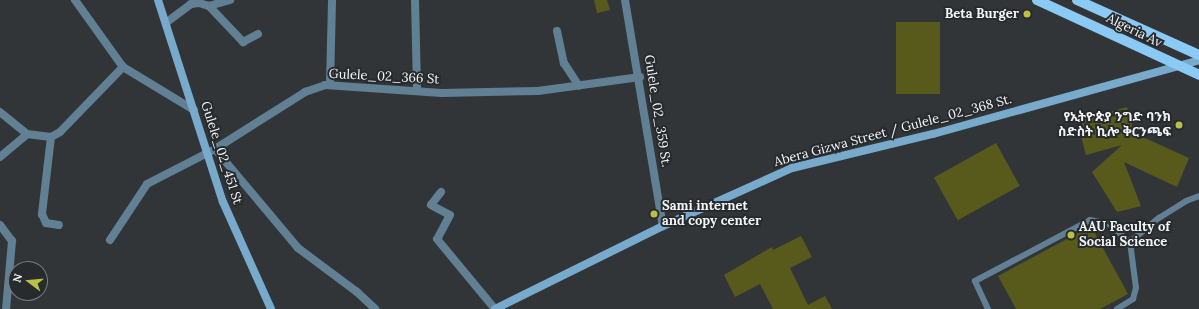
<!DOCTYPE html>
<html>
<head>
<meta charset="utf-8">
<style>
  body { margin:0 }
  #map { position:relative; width:1199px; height:309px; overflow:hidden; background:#313538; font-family:Lora,"Noto Sans Ethiopic",serif }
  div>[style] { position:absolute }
  .building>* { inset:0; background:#585a1c; transform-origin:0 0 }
  .lane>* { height:6px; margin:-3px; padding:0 3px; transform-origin:3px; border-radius:3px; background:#618094 }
  .street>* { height:8px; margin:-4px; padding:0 4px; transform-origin:4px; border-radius:4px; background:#618094 }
  .secondary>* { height:8px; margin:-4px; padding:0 4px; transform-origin:4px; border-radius:4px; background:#78aacb }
  .primary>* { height:10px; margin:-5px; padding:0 5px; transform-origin:5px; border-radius:5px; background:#8acaf5 }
  .dots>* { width:11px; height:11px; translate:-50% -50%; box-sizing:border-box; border:2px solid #272b2d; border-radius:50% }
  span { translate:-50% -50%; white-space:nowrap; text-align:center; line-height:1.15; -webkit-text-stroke:4px #272b2d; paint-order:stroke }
  .poi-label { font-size:13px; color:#f2f4f6; font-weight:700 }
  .right { translate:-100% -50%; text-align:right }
  .left { translate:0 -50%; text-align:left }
  .street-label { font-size:13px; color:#f2f4f6 }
  .north { position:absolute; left:8px; top:261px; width:40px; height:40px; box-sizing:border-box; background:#272b2d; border:1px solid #787b7d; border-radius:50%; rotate:286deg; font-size:11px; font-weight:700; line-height:16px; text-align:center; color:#f2f4f6 }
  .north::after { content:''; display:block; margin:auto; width:14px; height:18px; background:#bbc045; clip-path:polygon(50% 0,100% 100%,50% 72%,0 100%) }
</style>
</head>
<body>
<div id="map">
  <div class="building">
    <div style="clip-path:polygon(594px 0,607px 0,610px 10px,597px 13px)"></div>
    <div style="left:896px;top:22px;width:44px;height:72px"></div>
    <div style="clip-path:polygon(1127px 107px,1134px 133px,1189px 158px,1177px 187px,1124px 162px,1141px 206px,1117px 212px,1092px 172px,1122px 145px,1086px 155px,1077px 121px)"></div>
    <div style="left:996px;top:143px;width:49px;height:71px;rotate:61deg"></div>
    <div style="clip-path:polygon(1091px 226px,1128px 294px,1100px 309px,1016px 309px,998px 276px)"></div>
    <div style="clip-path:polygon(801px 236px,812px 257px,790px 268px,808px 305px,825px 296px,832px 309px,773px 309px,760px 284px,735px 297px,724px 275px,772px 247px,773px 250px)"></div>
  </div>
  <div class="lane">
    <div style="left:988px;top:309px;width:31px;rotate:-115deg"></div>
    <div style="left:975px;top:281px;width:130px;rotate:-27.9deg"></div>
    <div style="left:1090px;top:220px;width:19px;rotate:12deg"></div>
    <div style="left:1109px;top:224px;width:28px;rotate:41deg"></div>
    <div style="left:1117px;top:309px;width:19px;rotate:-32deg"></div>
    <div style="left:1133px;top:299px;width:11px;rotate:-75deg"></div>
    <div style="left:1136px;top:288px;width:46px;rotate:-97.4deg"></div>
    <div style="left:1130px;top:242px;width:38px;rotate:-40deg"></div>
    <div style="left:1159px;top:218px;width:32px;rotate:-32deg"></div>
    <div style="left:1186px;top:201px;width:14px;rotate:-21deg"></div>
  </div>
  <div class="street">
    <div style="left:75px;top:0;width:82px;rotate:54.4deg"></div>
    <div style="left:123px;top:67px;width:83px;rotate:31.2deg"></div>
    <div style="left:415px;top:0;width:91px;rotate:88.7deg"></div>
    <div style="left:625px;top:0;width:229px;rotate:80.5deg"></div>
    <div style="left:209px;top:6px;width:22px;rotate:-16deg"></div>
    <div style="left:167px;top:22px;width:30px;rotate:-37deg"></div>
    <div style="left:191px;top:4px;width:8px;rotate:-7deg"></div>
    <div style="left:199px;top:3px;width:10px;rotate:17deg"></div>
    <div style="left:209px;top:6px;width:50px;rotate:46.6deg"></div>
    <div style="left:243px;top:42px;width:17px;rotate:-28deg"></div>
    <div style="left:557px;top:31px;width:33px;rotate:78deg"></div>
    <div style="left:564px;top:63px;width:27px;rotate:57deg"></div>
    <div style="left:330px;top:84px;width:84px;rotate:-88.6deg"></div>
    <div style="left:0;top:112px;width:35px;rotate:39deg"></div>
    <div style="left:27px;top:134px;width:24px;rotate:7deg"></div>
    <div style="left:51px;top:137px;width:10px;rotate:-29deg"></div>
    <div style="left:60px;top:132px;width:91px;rotate:-45.9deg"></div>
    <div style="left:51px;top:137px;width:78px;rotate:96.7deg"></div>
    <div style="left:42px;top:214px;width:10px;rotate:66deg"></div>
    <div style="left:46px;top:223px;width:13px;rotate:9deg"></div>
    <div style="left:215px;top:149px;width:129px;rotate:50deg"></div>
    <div style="left:298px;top:248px;width:74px;rotate:36.7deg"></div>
    <div style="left:357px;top:292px;width:25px;rotate:43deg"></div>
    <div style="left:0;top:157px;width:35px;rotate:-40deg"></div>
    <div style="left:441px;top:192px;width:16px;rotate:128deg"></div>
    <div style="left:431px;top:205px;width:21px;rotate:28deg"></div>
    <div style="left:450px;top:215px;width:27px;rotate:118deg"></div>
    <div style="left:437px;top:239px;width:91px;rotate:50.4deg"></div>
    <div style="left:0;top:225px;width:20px;rotate:53deg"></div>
    <div style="left:12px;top:241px;width:68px;rotate:95deg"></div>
    <div style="left:110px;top:240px;width:67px;rotate:-56.5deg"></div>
    <div style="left:147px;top:184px;width:76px;rotate:-27.2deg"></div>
    <div style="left:215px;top:149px;width:107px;rotate:-32.3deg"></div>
    <div style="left:305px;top:92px;width:21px;rotate:-19deg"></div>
    <div style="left:325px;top:85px;width:117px;rotate:3.9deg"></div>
    <div style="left:442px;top:93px;width:96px;rotate:-1.2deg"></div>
    <div style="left:538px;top:91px;width:103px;rotate:-7.8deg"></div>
  </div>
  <div class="secondary">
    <div style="left:158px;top:0;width:212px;rotate:72.2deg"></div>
    <div style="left:223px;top:202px;width:117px;rotate:65.8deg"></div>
    <div style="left:495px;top:309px;width:187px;rotate:-26.3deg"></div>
    <div style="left:663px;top:226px;width:141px;rotate:-24.2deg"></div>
    <div style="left:792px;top:168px;width:145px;rotate:-13.6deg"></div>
    <div style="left:933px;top:134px;width:276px;rotate:-15.5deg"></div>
  </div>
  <div class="primary">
    <div style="left:1037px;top:0;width:179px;rotate:24.8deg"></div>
    <div style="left:1077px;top:0;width:134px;rotate:24.3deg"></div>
  </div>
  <div class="dots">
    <div style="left:1027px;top:14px;background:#bbc045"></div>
    <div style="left:1179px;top:125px;background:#bbc045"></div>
    <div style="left:654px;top:214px;background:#bbc045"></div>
    <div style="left:1071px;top:235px;background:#bbc045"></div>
  </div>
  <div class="poi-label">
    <span class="right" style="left:1019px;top:14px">Beta Burger</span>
    <span class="right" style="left:1171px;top:125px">የኢትዮጵያ ንግድ ባንክ<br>ስድስት ኪሎ ቅርንጫፍ</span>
    <span class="left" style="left:662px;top:214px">Sami internet<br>and copy center</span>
    <span class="left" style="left:1079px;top:235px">AAU Faculty of<br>Social Science</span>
  </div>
  <div class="street-label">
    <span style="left:1134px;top:31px;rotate:26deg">Algeria Av</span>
    <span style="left:384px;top:77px;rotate:3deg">Gulele_02_366 St</span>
    <span style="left:657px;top:111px;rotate:81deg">Gulele_02_359 St.</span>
    <span style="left:893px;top:131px;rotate:-15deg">Abera Gizwa Street / Gulele_02_368 St.</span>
    <span style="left:221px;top:153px;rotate:72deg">Gulele_02_451 St</span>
  </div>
  <div class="north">N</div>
</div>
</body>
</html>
